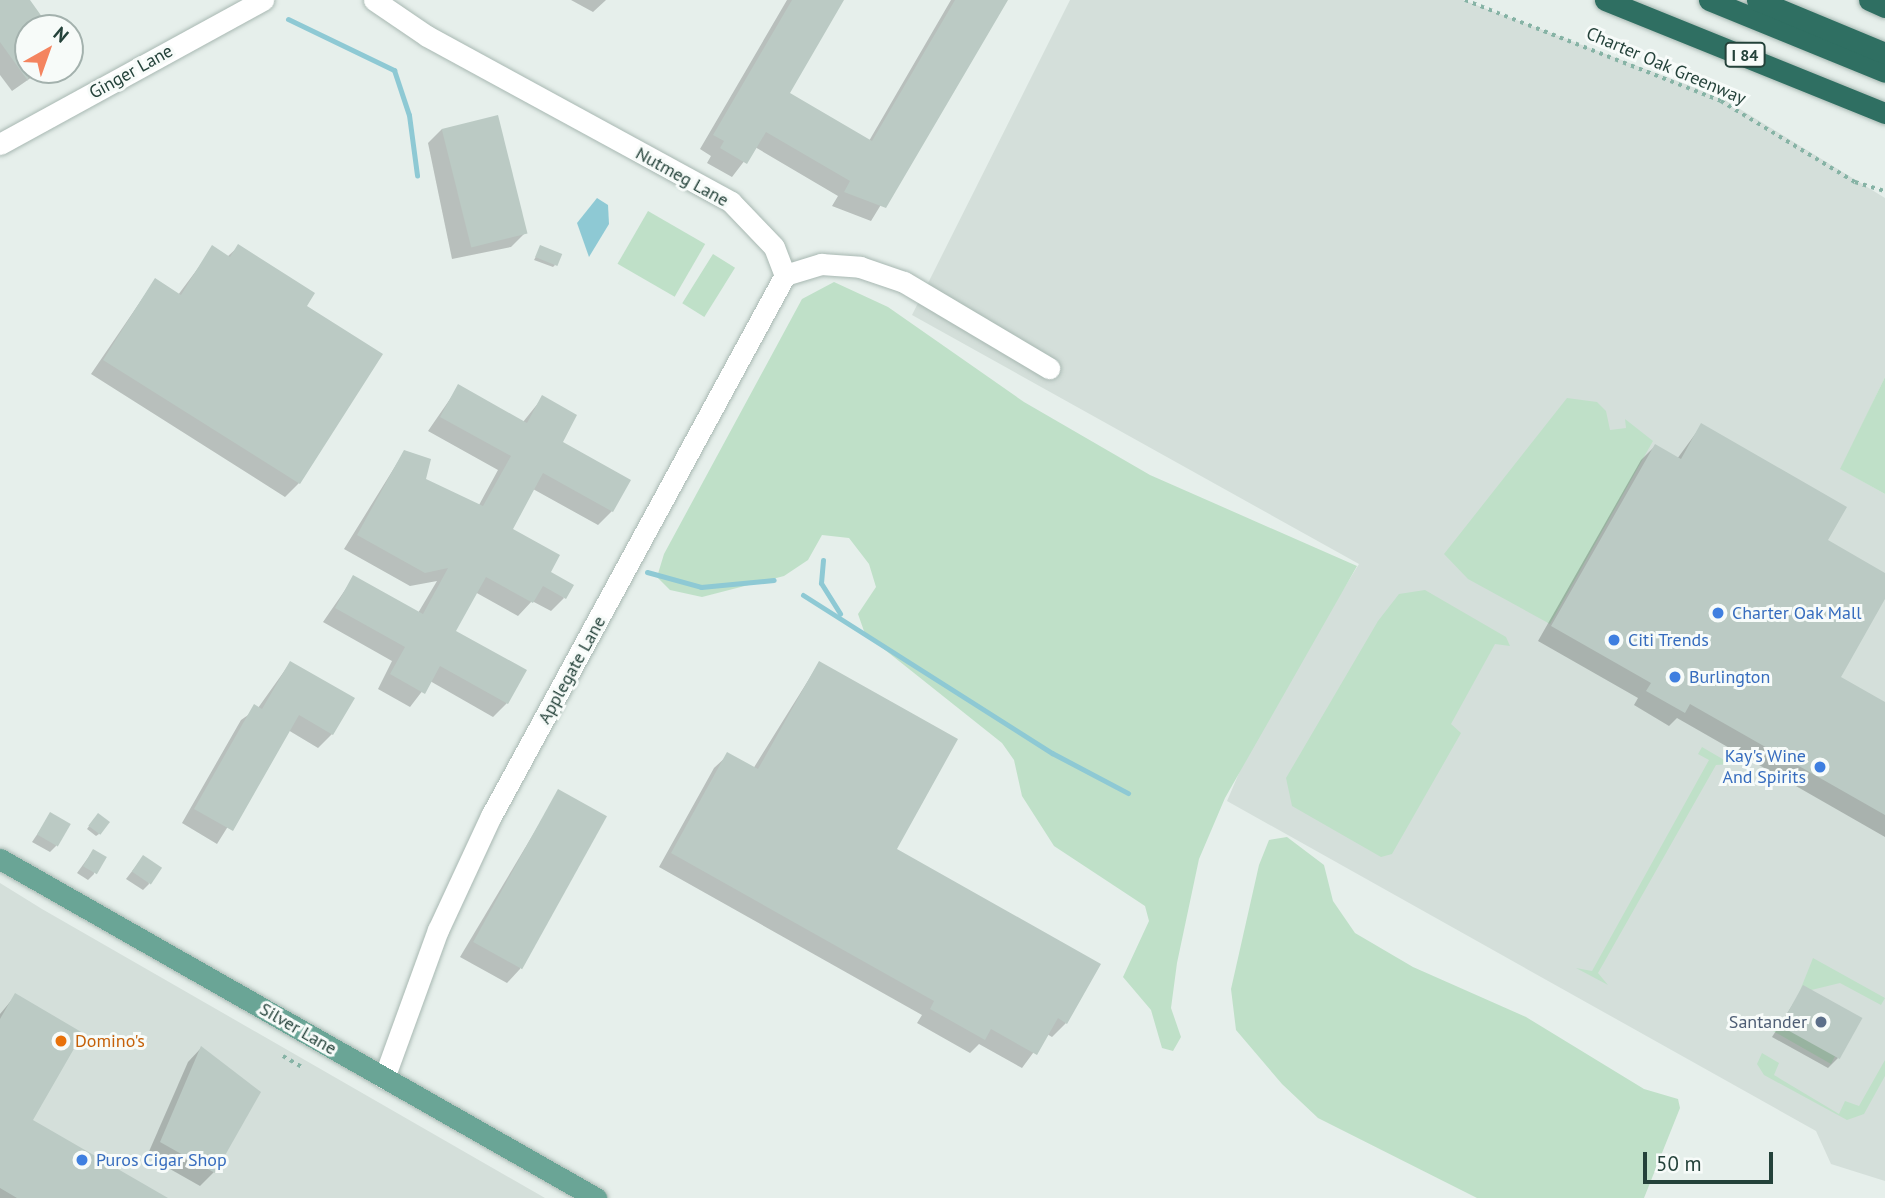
<!DOCTYPE html>
<html>
<head>
<meta charset="utf-8">
<style>
  body { margin:0 }
  #map { position:relative; width:1885px; height:1198px; overflow:hidden; background:#e6efeb; font-family:"PT Sans",sans-serif }
  div>[style] { position:absolute }
  .built>* { inset:0; background:#d4dfda }
  .green>* { inset:0; background:#bfe0c8; transform-origin:0 0 }
  .water>* { inset:0; background:#8ec9d4 }
  .shadow>* { inset:0; background:#0003 }
  .stream>* { height:5px; margin:-2.5px; padding:0 2.5px; transform-origin:2.5px; border-radius:2.5px; background:#8ec9d4 }
  .building>* { inset:0; background:#bbcac4; transform-origin:0 0 }
  .path>* { height:3.5px; margin-top:-1.75px; transform-origin:0; background:repeating-linear-gradient(90deg,#86b3a5 0 3.5px,transparent 0 8.5px) }
  .roads { filter:drop-shadow(0 0 2px #a8b8b2) drop-shadow(0 0 2px #a8b8b2) }
  .minor>* { height:21px; margin:-10.5px; padding:0 10.5px; transform-origin:10.5px; border-radius:10.5px; background:#fff }
  .major>* { height:21px; margin:-10.5px; padding:0 10.5px; transform-origin:10.5px; border-radius:10.5px; background:#6aa596 }
  .highway>* { height:21px; margin:-10.5px; padding:0 10.5px; transform-origin:10.5px; border-radius:10.5px; background:#2f6f62 }
  .dots>* { width:19px; height:19px; translate:-50% -50%; box-sizing:border-box; border:4px solid #f7fbf9; border-radius:50% }
  span { translate:-50% -50%; white-space:nowrap; text-align:center; line-height:1.15; -webkit-text-stroke:6px #f7fbf9; paint-order:stroke }
  .shield-label span { padding:2px 5px; background:#f7fbf9; border:2px solid; border-radius:5px; -webkit-text-stroke-width:0 }
  .shield-label { font-size:16px; color:#24423a; font-weight:700 }
  .street-label { font-size:18px; color:#24423a }
  .shop-label { font-size:18px; color:#366cbe }
  .left { translate:0 -50%; text-align:left }
  .right { translate:-100% -50%; text-align:right }
  .service-label { font-size:18px; color:#4e5e75 }
  .food-label { font-size:18px; color:#c56008 }
  .north { position:absolute; left:14px; top:14px; width:70px; height:70px; box-sizing:border-box; background:#f7fbf9; border:2px solid #a3b1ad; border-radius:50%; rotate:40deg; font-size:19px; font-weight:700; line-height:28px; text-align:center; color:#24423a }
  .north::after { content:''; display:block; margin:auto; width:24px; height:32px; background:#f4845f; clip-path:polygon(50% 0,100% 100%,50% 72%,0 100%) }
  .scale { position:absolute; left:1643px; top:1152px; width:130px; height:32px; box-sizing:border-box; border:4px solid #24423a; border-top:0; padding-left:9px; font-size:21px; line-height:24px; white-space:nowrap; color:#24423a; -webkit-text-stroke:5px #f7fbf9; paint-order:stroke }
</style>
</head>
<body>
<div id="map">
  <div class="built">
    <div style="clip-path:polygon(1070px 0,1463px 0,1722px 98px,1885px 198px,1885px 377px,1841px 469px,1885px 494px,1885px 1181px,1831px 1164px,1816px 1131px,1227px 801px,1261px 722px,1359px 564px,912px 315px)"></div>
    <div style="clip-path:polygon(0 883px,42px 909px,545px 1198px,0 1198px)"></div>
  </div>
  <div class="green">
    <div style="left:648px;top:211px;width:66px;height:61px;rotate:30deg"></div>
    <div style="left:713px;top:254px;width:26px;height:58px;rotate:32deg"></div>
    <div style="clip-path:polygon(834px 282px,888px 307px,1024px 402px,1150px 475px,1357px 566px,1225px 798px,1199px 859px,1177px 963px,1171px 1008px,1181px 1037px,1173px 1051px,1162px 1048px,1151px 1010px,1123px 977px,1149px 921px,1145px 906px,1054px 846px,1022px 796px,1014px 760px,1002px 743px,865px 634px,858px 614px,876px 587px,869px 564px,849px 538px,822px 535px,808px 560px,784px 576px,702px 597px,670px 590px,657px 577px,664px 554px,802px 299px)"></div>
    <div style="clip-path:polygon(1885px 377px,1885px 494px,1840px 469px)"></div>
    <div style="clip-path:polygon(1567px 398px,1597px 402px,1606px 411px,1610px 430px,1626px 428px,1625px 419px,1653px 441px,1550px 624px,1468px 579px,1444px 554px)"></div>
    <div style="clip-path:polygon(1425px 590px,1506px 637px,1510px 646px,1495px 644px,1451px 724px,1461px 733px,1392px 854px,1381px 857px,1292px 806px,1286px 778px,1378px 621px,1399px 594px)"></div>
    <div style="clip-path:polygon(1702px 747px,1731px 764px,1716px 765px,1598px 973px,1608px 985px,1576px 968px,1592px 971px,1709px 760px,1698px 754px)"></div>
    <div style="clip-path:polygon(1287px 837px,1324px 865px,1333px 901px,1355px 933px,1413px 967px,1526px 1017px,1644px 1089px,1678px 1099px,1680px 1108px,1644px 1198px,1477px 1198px,1318px 1118px,1282px 1084px,1236px 1030px,1231px 989px,1259px 865px,1269px 840px)"></div>
    <div style="clip-path:polygon(1813px 958px,1885px 998px,1881px 1005px,1840px 983px,1799px 993px)"></div>
    <div style="clip-path:polygon(1787px 1015px,1835px 1056px,1831px 1064px,1773px 1031px)"></div>
    <div style="clip-path:polygon(1762px 1053px,1779px 1063px,1774px 1075px,1839px 1114px,1845px 1101px,1859px 1106px,1885px 1060px,1885px 1076px,1864px 1114px,1847px 1120px,1764px 1075px,1757px 1064px)"></div>
  </div>
  <div class="water">
    <div style="clip-path:polygon(597px 198px,608px 205px,609px 224px,589px 257px,577px 223px)"></div>
  </div>
  <div class="shadow">
    <div style="clip-path:polygon(0 0,28px 0,48px 28px,28px 28px,28px 70px,42px 70px,12px 91px,0 75px)"></div>
    <div style="clip-path:polygon(571px 0,606px 0,593px 12px)"></div>
    <div style="clip-path:polygon(787px 0,842px 0,787px 93px,869px 141px,951px 0,1006px 0,871px 221px,832px 206px,838px 196px,755px 147px,732px 177px,707px 163px,711px 156px,700px 149px)"></div>
    <div style="clip-path:polygon(442px 129px,525px 233px,511px 247px,452px 259px,428px 143px)"></div>
    <div style="clip-path:polygon(238px 247px,305px 306px,299px 483px,285px 497px,91px 374px,155px 280px,178px 295px,213px 248px,227px 257px)"></div>
    <div style="clip-path:polygon(541px 247px,555px 265px,553px 267px,534px 260px)"></div>
    <div style="clip-path:polygon(459px 386px,523px 422px,543px 397px,561px 442px,612px 511px,598px 525px,533px 489px,510px 529px,564px 598px,551px 611px,532px 601px,518px 616px,475px 592px,453px 632px,507px 703px,493px 717px,430px 681px,410px 707px,378px 689px,392px 661px,323px 622px,354px 577px,418px 613px,437px 581px,410px 586px,344px 549px,404px 452px,424px 480px,479px 505px,498px 470px,428px 431px)"></div>
    <div style="clip-path:polygon(1701px 426px,1825px 541px,1885px 575px,1885px 596px,1838px 677px,1885px 704px,1885px 837px,1677px 718px,1669px 726px,1634px 705px,1638px 698px,1538px 641px,1641px 460px,1655px 446px,1677px 459px)"></div>
    <div style="clip-path:polygon(290px 663px,332px 734px,318px 748px,288px 730px,217px 844px,182px 823px,241px 720px,258px 708px)"></div>
    <div style="clip-path:polygon(819px 663px,894px 850px,1066px 1023px,1052px 1037px,1047px 1034px,1022px 1068px,979px 1044px,970px 1053px,917px 1023px,922px 1015px,659px 867px,714px 768px,728px 755px,753px 769px)"></div>
    <div style="clip-path:polygon(559px 791px,520px 969px,507px 983px,460px 957px)"></div>
    <div style="clip-path:polygon(51px 814px,56px 846px,50px 852px,32px 842px)"></div>
    <div style="clip-path:polygon(95px 818px,99px 834px,96px 836px,87px 829px)"></div>
    <div style="clip-path:polygon(93px 851px,94px 874px,88px 880px,77px 873px)"></div>
    <div style="clip-path:polygon(143px 857px,149px 884px,143px 890px,126px 879px)"></div>
    <div style="clip-path:polygon(1804px 987px,1838px 1058px,1828px 1068px,1772px 1037px)"></div>
    <div style="clip-path:polygon(15px 996px,30px 1120px,153px 1198px,0 1198px,0 1014px)"></div>
    <div style="clip-path:polygon(201px 1048px,214px 1172px,200px 1186px,147px 1156px,188px 1062px)"></div>
  </div>
  <div class="stream">
    <div style="left:288px;top:19px;width:118px;rotate:25.7deg"></div>
    <div style="left:394px;top:70px;width:47px;rotate:71.6deg"></div>
    <div style="left:409px;top:115px;width:61px;rotate:82.4deg"></div>
    <div style="left:823px;top:560px;width:23px;rotate:95deg"></div>
    <div style="left:821px;top:583px;width:36px;rotate:58deg"></div>
    <div style="left:647px;top:572px;width:56px;rotate:15.5deg"></div>
    <div style="left:701px;top:587px;width:73px;rotate:-5.5deg"></div>
    <div style="left:803px;top:595px;width:295px;rotate:32.4deg"></div>
    <div style="left:1052px;top:753px;width:86px;rotate:27.8deg"></div>
  </div>
  <div class="building">
    <div style="clip-path:polygon(0 0,30px 0,50px 28px,28px 28px,28px 81px,0 42px)"></div>
    <div style="clip-path:polygon(792px 0,844px 0,790px 93px,872px 141px,955px 0,1008px 0,886px 208px,844px 192px,850px 181px,766px 132px,747px 164px,720px 148px,724px 141px,713px 135px)"></div>
    <div style="left:498px;top:115px;width:122px;height:58px;rotate:76deg"></div>
    <div style="clip-path:polygon(238px 244px,315px 293px,307px 306px,383px 354px,300px 484px,103px 360px,155px 278px,181px 295px,212px 245px,230px 257px)"></div>
    <div style="left:540px;top:245px;width:24px;height:13px;rotate:22deg"></div>
    <div style="clip-path:polygon(458px 384px,527px 423px,542px 395px,577px 415px,563px 442px,631px 480px,613px 512px,543px 473px,513px 529px,560px 555px,551px 572px,574px 585px,566px 599px,543px 586px,533px 603px,486px 577px,456px 631px,527px 670px,508px 704px,440px 666px,425px 694px,390px 674px,405px 647px,335px 608px,353px 575px,423px 614px,448px 568px,425px 573px,357px 535px,404px 450px,431px 459px,426px 479px,483px 506px,511px 456px,440px 417px)"></div>
    <div style="clip-path:polygon(1701px 423px,1847px 507px,1828px 540px,1885px 573px,1885px 599px,1841px 677px,1885px 702px,1885px 815px,1690px 704px,1685px 713px,1646px 691px,1651px 683px,1551px 626px,1655px 444px,1681px 459px)"></div>
    <div style="clip-path:polygon(290px 661px,355px 698px,333px 735px,299px 715px,233px 831px,194px 809px,254px 704px,262px 709px)"></div>
    <div style="clip-path:polygon(819px 661px,958px 739px,897px 849px,1101px 964px,1067px 1024px,1058px 1018px,1037px 1055px,991px 1029px,985px 1040px,930px 1009px,934px 1001px,671px 853px,727px 752px,758px 769px)"></div>
    <div style="left:558px;top:789px;width:56px;height:175px;rotate:29deg"></div>
    <div style="left:50px;top:812px;width:24px;height:26px;rotate:30deg"></div>
    <div style="left:98px;top:813px;width:15px;height:16px;rotate:37deg"></div>
    <div style="left:93px;top:849px;width:16px;height:20px;rotate:30deg"></div>
    <div style="left:143px;top:855px;width:23px;height:20px;rotate:34deg"></div>
    <div style="left:1803px;top:985px;width:68px;height:47px;rotate:29deg"></div>
    <div style="clip-path:polygon(15px 993px,83px 1033px,33px 1120px,168px 1198px,17px 1198px,0 1188px,0 1019px)"></div>
    <div style="clip-path:polygon(201px 1046px,261px 1092px,215px 1173px,160px 1142px)"></div>
  </div>
  <div class="path">
    <div style="left:1465px;top:0;width:275px;rotate:21.5deg"></div>
    <div style="left:1721px;top:101px;width:157px;rotate:31.2deg"></div>
    <div style="left:1855px;top:182px;width:31px;rotate:17deg"></div>
    <div style="left:283px;top:1056px;width:22px;rotate:30deg"></div>
  </div>
  <div class="roads">
    <div class="minor">
      <div style="left:374px;top:0;width:64px;rotate:34.2deg"></div>
      <div style="left:427px;top:36px;width:346px;rotate:28.6deg"></div>
      <div style="left:731px;top:202px;width:62px;rotate:46.3deg"></div>
      <div style="left:774px;top:247px;width:30px;rotate:69deg"></div>
      <div style="left:0;top:144px;width:300px;rotate:-28.7deg"></div>
      <div style="left:785px;top:275px;width:38px;rotate:-17deg"></div>
      <div style="left:821px;top:264px;width:39px;rotate:4deg"></div>
      <div style="left:860px;top:267px;width:46px;rotate:18.8deg"></div>
      <div style="left:904px;top:282px;width:169px;rotate:30.7deg"></div>
      <div style="left:384px;top:1078px;width:158px;rotate:-70deg"></div>
      <div style="left:438px;top:930px;width:126px;rotate:-65.1deg"></div>
      <div style="left:491px;top:816px;width:616px;rotate:-61.48deg"></div>
    </div>
    <div class="major">
      <div style="left:0;top:859px;width:686px;rotate:29.63deg"></div>
    </div>
    <div class="highway">
      <div style="left:1605px;top:0;width:302px;rotate:22deg"></div>
      <div style="left:1709px;top:0;width:190px;rotate:22.2deg"></div>
      <div style="left:1757px;top:0;width:139px;rotate:22.5deg"></div>
      <div style="left:1869px;top:0;width:17px;rotate:24deg"></div>
    </div>
  </div>
  <div class="dots">
    <div style="left:1718px;top:613px;background:#3f7fe0"></div>
    <div style="left:1614px;top:640px;background:#3f7fe0"></div>
    <div style="left:1675px;top:677px;background:#3f7fe0"></div>
    <div style="left:1820px;top:767px;background:#3f7fe0"></div>
    <div style="left:1821px;top:1022px;background:#5c6f8a"></div>
    <div style="left:61px;top:1041px;background:#e8710a"></div>
    <div style="left:82px;top:1160px;background:#3f7fe0"></div>
  </div>
  <div class="shield-label">
    <span style="left:1745px;top:55px">I 84</span>
  </div>
  <div class="street-label">
    <span style="left:1666px;top:66px;rotate:23deg">Charter Oak Greenway</span>
    <span style="left:131px;top:72px;rotate:-29deg">Ginger Lane</span>
    <span style="left:682px;top:177px;rotate:29deg">Nutmeg Lane</span>
    <span style="left:572px;top:670px;rotate:-61deg">Applegate Lane</span>
    <span style="left:298px;top:1029px;rotate:30deg">Silver Lane</span>
  </div>
  <div class="shop-label">
    <span class="left" style="left:1732px;top:613px">Charter Oak Mall</span>
    <span class="left" style="left:1628px;top:640px">Citi Trends</span>
    <span class="left" style="left:1689px;top:677px">Burlington</span>
    <span class="right" style="left:1806px;top:767px">Kay's Wine<br>And Spirits</span>
    <span class="left" style="left:96px;top:1160px">Puros Cigar Shop</span>
  </div>
  <div class="service-label">
    <span class="right" style="left:1807px;top:1022px">Santander</span>
  </div>
  <div class="food-label">
    <span class="left" style="left:75px;top:1041px">Domino's</span>
  </div>
  <div class="north">N</div>
  <div class="scale">50 m</div>
</div>
</body>
</html>
